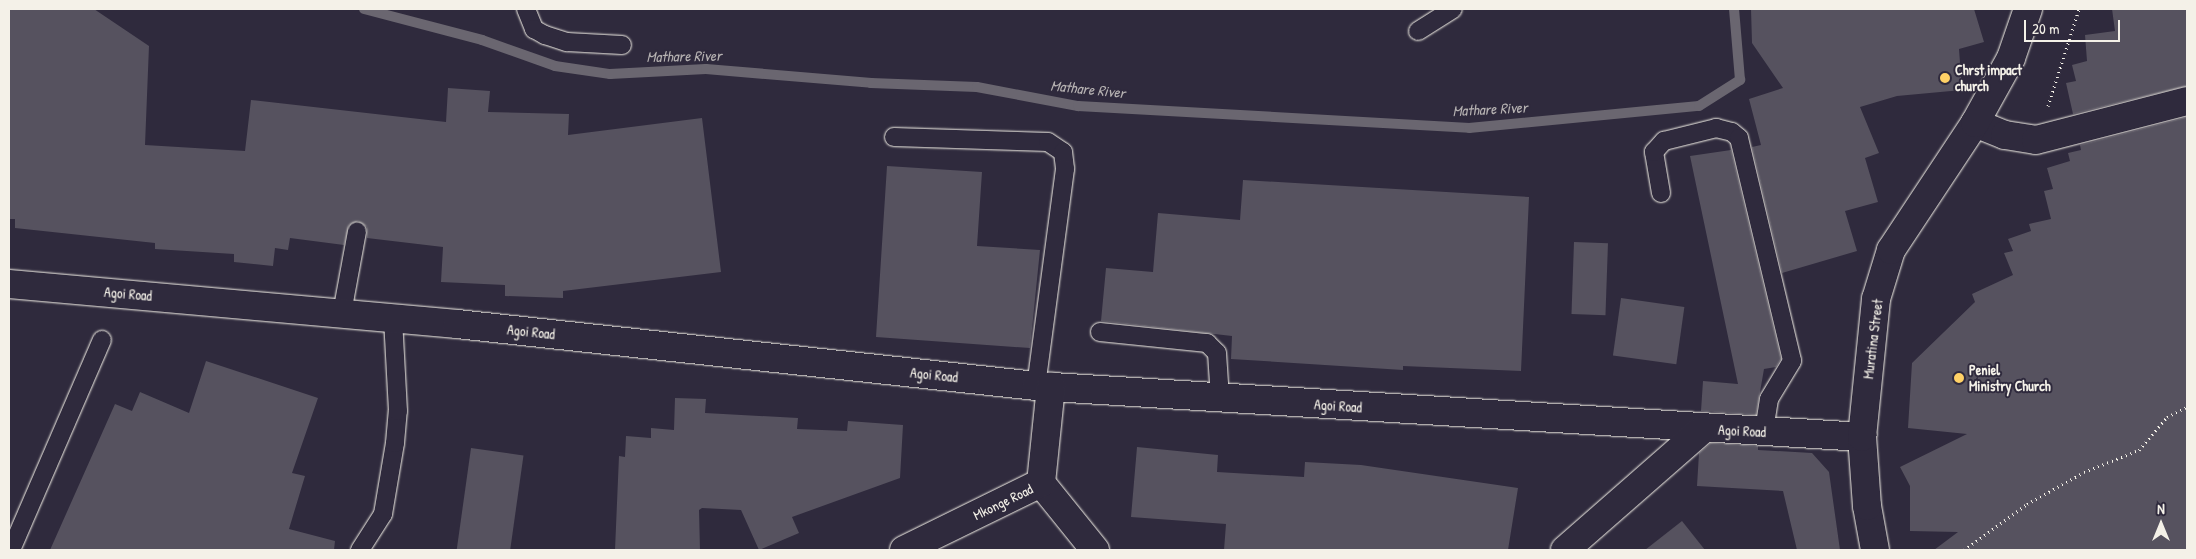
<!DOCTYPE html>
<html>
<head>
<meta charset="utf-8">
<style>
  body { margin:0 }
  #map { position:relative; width:2196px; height:559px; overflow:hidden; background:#2f2a3d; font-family:"Patrick Hand",sans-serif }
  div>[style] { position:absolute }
  .stream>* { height:10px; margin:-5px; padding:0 5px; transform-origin:5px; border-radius:5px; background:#6a6670 }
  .building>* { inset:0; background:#56525f; transform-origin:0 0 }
  .path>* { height:3px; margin-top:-1.5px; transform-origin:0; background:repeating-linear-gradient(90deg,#f4f1e8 0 1px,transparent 0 5px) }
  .roads { filter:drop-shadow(0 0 1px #f4f1e8) drop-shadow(0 0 1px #f4f1e8) }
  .service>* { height:18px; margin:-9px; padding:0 9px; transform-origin:9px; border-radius:9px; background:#2f2a3d }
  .minor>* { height:28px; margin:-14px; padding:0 14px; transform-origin:14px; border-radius:14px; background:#2f2a3d }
  .dots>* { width:14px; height:14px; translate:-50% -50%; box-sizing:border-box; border:2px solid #2f2a3d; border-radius:50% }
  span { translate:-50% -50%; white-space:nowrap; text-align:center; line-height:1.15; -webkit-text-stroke:4px #2f2a3d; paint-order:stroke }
  .poi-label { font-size:14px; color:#f4f1e8; font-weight:700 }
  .left { translate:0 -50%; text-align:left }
  .street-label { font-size:14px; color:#f4f1e8 }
  .water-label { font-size:15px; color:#b6b2b2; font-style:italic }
  .frame { position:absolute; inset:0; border:10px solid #f4f1e8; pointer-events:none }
  .north { position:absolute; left:2136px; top:499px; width:50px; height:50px; -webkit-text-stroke:4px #2f2a3d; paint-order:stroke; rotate:0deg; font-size:14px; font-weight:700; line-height:20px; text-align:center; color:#f4f1e8 }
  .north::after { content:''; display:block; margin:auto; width:18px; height:22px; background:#f4f1e8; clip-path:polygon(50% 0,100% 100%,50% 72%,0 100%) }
  .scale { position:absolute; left:2024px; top:20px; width:96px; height:22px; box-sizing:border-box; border:2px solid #f4f1e8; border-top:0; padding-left:6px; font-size:15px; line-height:18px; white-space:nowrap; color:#f4f1e8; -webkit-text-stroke:4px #2f2a3d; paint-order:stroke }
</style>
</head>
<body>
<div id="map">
  <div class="stream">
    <div style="left:364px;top:9px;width:122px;rotate:14.7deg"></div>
    <div style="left:482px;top:40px;width:77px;rotate:19.6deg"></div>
    <div style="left:555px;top:66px;width:56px;rotate:8.3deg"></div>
    <div style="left:610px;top:74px;width:96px;rotate:-3deg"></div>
    <div style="left:706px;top:69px;width:166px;rotate:4.8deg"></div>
    <div style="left:871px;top:83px;width:106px;rotate:2.2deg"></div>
    <div style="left:977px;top:87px;width:103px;rotate:10.7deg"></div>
    <div style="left:1078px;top:106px;width:392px;rotate:3.2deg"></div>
    <div style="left:1469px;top:128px;width:231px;rotate:-5.5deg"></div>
    <div style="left:1699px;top:106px;width:49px;rotate:-32.4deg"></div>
    <div style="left:1740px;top:80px;width:71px;rotate:-94.8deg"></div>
  </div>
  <div class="building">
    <div style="clip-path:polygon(9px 9px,94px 9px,149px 46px,145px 145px,245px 151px,251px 100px,446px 122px,448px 88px,490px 91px,488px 112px,569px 114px,568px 135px,702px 118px,721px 272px,563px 291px,563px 298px,505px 296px,505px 285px,441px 282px,443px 247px,367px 238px,367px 227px,358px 221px,349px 225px,344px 245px,290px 238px,288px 250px,275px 248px,273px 266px,234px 262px,234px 254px,155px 249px,155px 243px,15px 228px,15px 219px,9px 219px)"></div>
    <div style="clip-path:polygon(1751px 9px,1974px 9px,1984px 42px,1959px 49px,1962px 90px,1897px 96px,1860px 107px,1879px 153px,1865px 158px,1878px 202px,1845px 211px,1857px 251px,1782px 273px,1752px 147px,1761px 145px,1749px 99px,1783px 88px,1752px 43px)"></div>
    <div style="clip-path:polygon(2112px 9px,2187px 9px,2187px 86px,2073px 114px,2066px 83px,2076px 81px,2072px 65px,2087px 61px,2085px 35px,2115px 31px)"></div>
    <div style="clip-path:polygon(2187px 117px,2187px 550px,1934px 550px,1958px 532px,1910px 531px,1910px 486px,1900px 467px,1967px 434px,1908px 428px,1912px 363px,1975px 302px,1972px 294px,2013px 275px,2004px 253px,2013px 251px,2008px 239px,2031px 231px,2029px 224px,2051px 219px,2044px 191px,2053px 189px,2047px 168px,2070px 161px,2068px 153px,2081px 150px,2080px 145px)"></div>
    <div style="clip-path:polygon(1731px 150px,1781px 359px,1776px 367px,1764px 369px,1756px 415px,1701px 411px,1703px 381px,1738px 384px,1690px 156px)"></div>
    <div style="clip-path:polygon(887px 166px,982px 172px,977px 246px,1040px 250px,1030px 348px,876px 337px)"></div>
    <div style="clip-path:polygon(1243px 180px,1529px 197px,1521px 371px,1403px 366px,1403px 370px,1231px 359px,1232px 336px,1101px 321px,1106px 268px,1153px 272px,1158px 213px,1240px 220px)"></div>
    <div style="left:1574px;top:242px;width:34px;height:72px;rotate:2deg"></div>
    <div style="left:1621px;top:298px;width:64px;height:58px;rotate:8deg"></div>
    <div style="clip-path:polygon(206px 361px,318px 398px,292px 473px,305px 476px,289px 529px,335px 541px,334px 550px,50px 550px,115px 404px,132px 411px,140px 392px,189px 413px)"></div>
    <div style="clip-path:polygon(675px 398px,706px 399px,705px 413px,798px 418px,797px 429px,847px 431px,848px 421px,903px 425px,900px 478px,792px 517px,799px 533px,759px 550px,741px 510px,702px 508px,699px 510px,700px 550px,615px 550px,619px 456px,625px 457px,626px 436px,651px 438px,651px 428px,674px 430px)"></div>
    <div style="clip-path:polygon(1711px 443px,1758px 446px,1758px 450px,1812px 453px,1829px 472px,1840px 550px,1797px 550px,1783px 491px,1697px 486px,1699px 453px)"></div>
    <div style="clip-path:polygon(1137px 447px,1218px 455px,1217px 472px,1304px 477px,1305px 462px,1361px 465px,1518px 488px,1508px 550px,1224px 550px,1226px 524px,1131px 517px)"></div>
    <div style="left:471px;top:448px;width:53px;height:103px;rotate:8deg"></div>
    <div style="clip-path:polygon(1682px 521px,1705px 550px,1645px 550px)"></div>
  </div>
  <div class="path">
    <div style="left:2048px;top:106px;width:102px;rotate:-72.3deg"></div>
    <div style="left:1964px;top:550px;width:78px;rotate:-36.1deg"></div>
    <div style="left:2027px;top:504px;width:65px;rotate:-29.3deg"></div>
    <div style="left:2084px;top:472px;width:59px;rotate:-21.8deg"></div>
    <div style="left:2139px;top:450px;width:43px;rotate:-49.7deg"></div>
    <div style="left:2167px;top:417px;width:22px;rotate:-27deg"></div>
  </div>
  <div class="roads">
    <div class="service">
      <div style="left:526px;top:9px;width:22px;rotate:68deg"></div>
      <div style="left:534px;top:29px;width:13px;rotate:29deg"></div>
      <div style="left:545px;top:35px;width:23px;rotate:18deg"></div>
      <div style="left:567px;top:42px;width:55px;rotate:3.1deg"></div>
      <div style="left:1418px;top:31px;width:41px;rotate:-32.2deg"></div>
      <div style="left:894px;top:137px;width:154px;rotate:1.9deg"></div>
      <div style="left:1048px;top:142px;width:18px;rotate:34deg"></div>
      <div style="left:1063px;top:152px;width:17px;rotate:83deg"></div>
      <div style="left:1065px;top:169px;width:219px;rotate:97.6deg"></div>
      <div style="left:1661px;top:193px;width:42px;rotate:-99.7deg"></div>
      <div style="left:1654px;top:152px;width:15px;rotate:-48deg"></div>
      <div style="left:1664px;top:141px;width:54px;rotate:-14deg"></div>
      <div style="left:1716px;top:128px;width:16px;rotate:14deg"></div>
      <div style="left:1732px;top:132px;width:9px;rotate:41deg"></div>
      <div style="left:1739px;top:138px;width:229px;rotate:76.6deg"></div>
      <div style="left:1792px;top:361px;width:44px;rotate:121.2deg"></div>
      <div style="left:1769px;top:399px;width:33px;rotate:99deg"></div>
      <div style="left:342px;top:313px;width:83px;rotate:-79.6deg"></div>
      <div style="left:1100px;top:332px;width:108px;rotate:5.9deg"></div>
      <div style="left:1207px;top:343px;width:14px;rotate:45deg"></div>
      <div style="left:1217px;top:353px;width:45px;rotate:86.2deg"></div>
      <div style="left:11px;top:550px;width:229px;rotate:-66.6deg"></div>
      <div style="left:360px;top:550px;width:43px;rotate:-57.4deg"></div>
      <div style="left:383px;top:514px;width:72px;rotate:-80.4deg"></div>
      <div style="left:395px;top:443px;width:32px;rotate:-85deg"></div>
      <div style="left:398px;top:411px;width:93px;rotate:-93.1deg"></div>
    </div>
    <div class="minor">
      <div style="left:1975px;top:123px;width:32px;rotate:22deg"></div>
      <div style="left:2005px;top:135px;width:31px;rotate:9deg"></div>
      <div style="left:2036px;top:140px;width:156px;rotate:-14.5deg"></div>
      <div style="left:9px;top:284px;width:450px;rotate:5.1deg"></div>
      <div style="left:457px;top:324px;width:582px;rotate:6.11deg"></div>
      <div style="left:1036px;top:386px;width:828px;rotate:3.53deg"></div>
      <div style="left:1041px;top:483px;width:86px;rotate:51.1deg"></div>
      <div style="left:904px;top:550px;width:153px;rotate:-26.1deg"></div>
      <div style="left:1041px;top:483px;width:97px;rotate:-84.1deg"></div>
      <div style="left:1565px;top:550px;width:182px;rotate:-41.2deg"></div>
      <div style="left:1875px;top:550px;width:45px;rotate:-100.3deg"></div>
      <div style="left:1867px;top:506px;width:69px;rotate:-94.1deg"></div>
      <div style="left:1862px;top:437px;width:139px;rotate:-84.2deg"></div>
      <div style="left:1876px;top:299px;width:51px;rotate:-73deg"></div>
      <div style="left:1891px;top:250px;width:152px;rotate:-56.5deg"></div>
      <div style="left:1975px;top:123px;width:74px;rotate:-61deg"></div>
      <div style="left:2011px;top:58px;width:52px;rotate:-70.9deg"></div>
    </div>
  </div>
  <div class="dots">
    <div style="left:1945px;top:78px;background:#ffd166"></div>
    <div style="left:1959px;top:378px;background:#ffd166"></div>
  </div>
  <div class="poi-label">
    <span class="left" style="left:1955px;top:78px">Chrst impact<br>church</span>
    <span class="left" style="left:1969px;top:378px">Peniel<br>Ministry Church</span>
  </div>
  <div class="street-label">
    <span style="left:128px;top:294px;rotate:5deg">Agoi Road</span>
    <span style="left:531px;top:332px;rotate:6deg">Agoi Road</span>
    <span style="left:1873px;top:339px;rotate:-83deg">Muratina Street</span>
    <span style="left:934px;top:375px;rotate:6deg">Agoi Road</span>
    <span style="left:1338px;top:406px;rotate:4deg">Agoi Road</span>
    <span style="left:1742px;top:431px;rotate:3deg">Agoi Road</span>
    <span style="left:1003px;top:502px;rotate:-26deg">Mkonge Road</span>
  </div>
  <div class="water-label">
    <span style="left:684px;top:56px;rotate:-1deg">Mathare River</span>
    <span style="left:1088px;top:89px;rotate:6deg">Mathare River</span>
    <span style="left:1490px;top:109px;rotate:-3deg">Mathare River</span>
  </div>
  <div class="frame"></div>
  <div class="north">N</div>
  <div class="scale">20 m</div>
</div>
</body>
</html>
